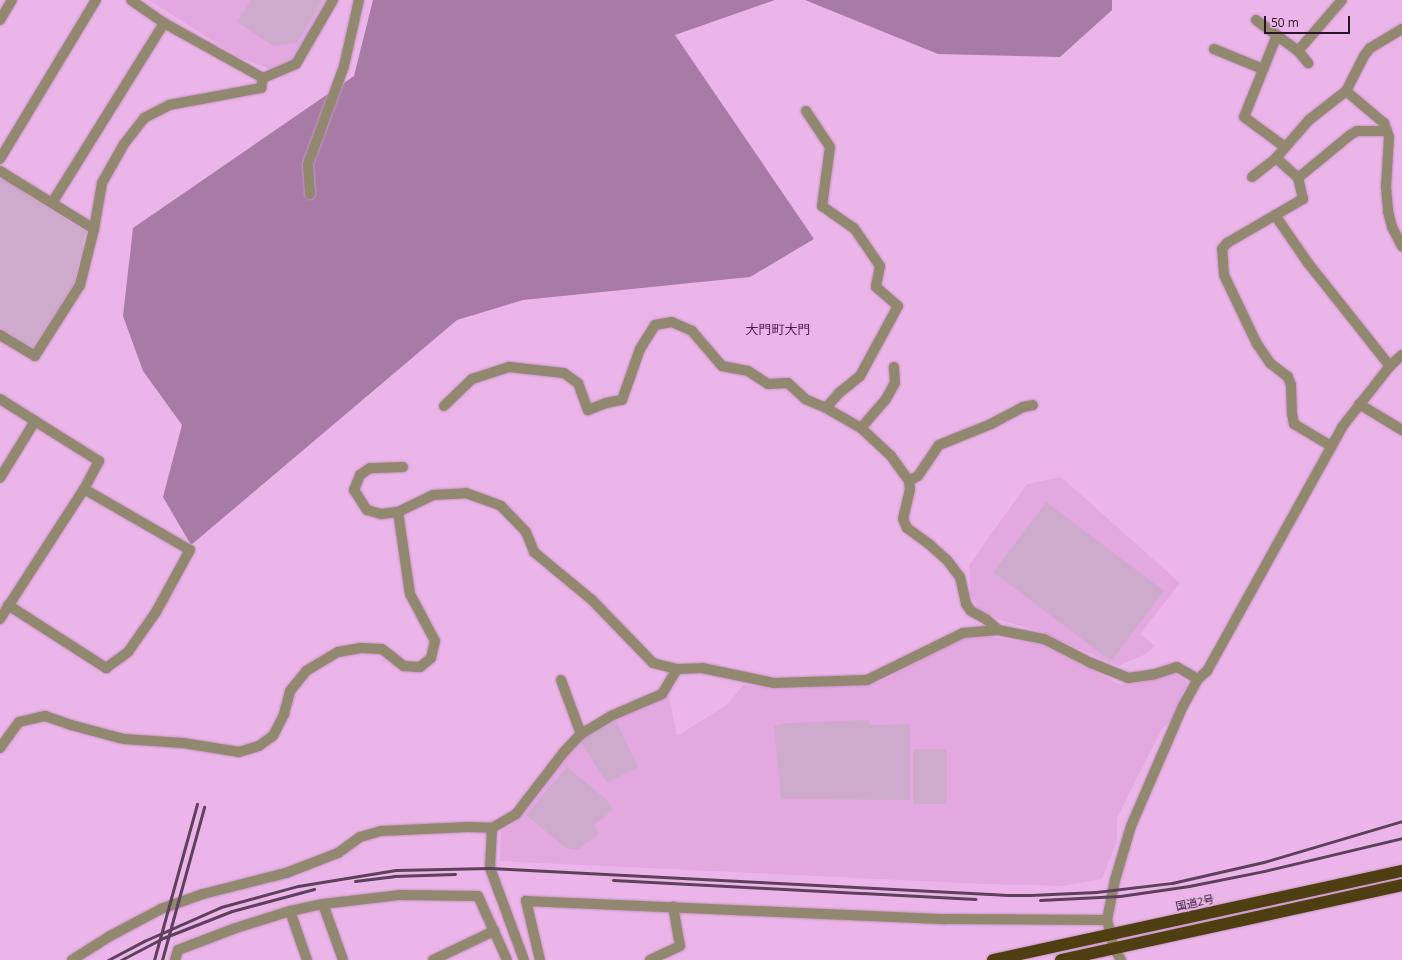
<!DOCTYPE html>
<html>
<head>
<meta charset="utf-8">
<style>
  body { margin:0 }
  #map { position:relative; width:1402px; height:960px; overflow:hidden; background:#ecb5e9; font-family:"Open Sans","Noto Sans JP",sans-serif }
  div>[style] { position:absolute }
  .built>* { inset:0; background:#e4a8e1 }
  .green>* { inset:0; background:#ceabcc; transform-origin:0 0 }
  .forest>* { inset:0; background:#a77ba5 }
  .roads { filter:drop-shadow(0 0 1px #c595c2) drop-shadow(0 0 1px #c595c2) }
  .minor>* { height:10px; margin:-5px; padding:0 5px; transform-origin:5px; border-radius:5px; background:#928870 }
  .highway>* { height:12px; margin:-6px; padding:0 6px; transform-origin:6px; border-radius:6px; background:#4f3e12 }
  .rail>* { height:3px; margin:-1.5px; padding:0 1.5px; transform-origin:1.5px; border-radius:1.5px; background:#5e405c }
  span { translate:-50% -50%; white-space:nowrap; text-align:center; line-height:1.15; -webkit-text-stroke:3px #ecb5e9; paint-order:stroke }
  .street-label { font-size:11px; color:#291528 }
  .quarter-label { font-size:13px; color:#4a1e4a }
  .scale { position:absolute; left:1264px; top:16px; width:86px; height:18px; box-sizing:border-box; border:2px solid #291528; border-top:0; padding-left:5px; font-size:12px; line-height:14px; white-space:nowrap; color:#291528; -webkit-text-stroke:3px #ecb5e9; paint-order:stroke }
</style>
</head>
<body>
<div id="map">
  <div class="built">
    <div style="clip-path:polygon(149px 0,328px 0,294px 59px,284px 66px,270px 69px,238px 57px)"></div>
    <div style="clip-path:polygon(1061px 477px,1180px 583px,1140px 634px,1155px 646px,1146px 654px,1118px 666px,1039px 631px,1003px 621px,979px 610px,971px 595px,969px 565px,1027px 484px)"></div>
    <div style="clip-path:polygon(990px 637px,1040px 644px,1121px 685px,1144px 682px,1169px 674px,1175px 674px,1188px 682px,1171px 720px,1162px 729px,1117px 818px,1117px 841px,1102px 879px,1063px 886px,985px 884px,500px 861px,501px 831px,510px 826px,527px 809px,578px 740px,616px 717px,669px 695px,677px 736px,728px 704px,743px 685px,785px 689px,876px 683px,888px 678px,933px 648px,965px 639px)"></div>
  </div>
  <div class="green">
    <div style="clip-path:polygon(251px 0,323px 0,297px 43px,273px 46px,237px 22px)"></div>
    <div style="clip-path:polygon(0 177px,86px 232px,74px 284px,33px 348px,0 328px)"></div>
    <div style="left:1046px;top:502px;width:148px;height:88px;rotate:37deg"></div>
    <div style="clip-path:polygon(869px 720px,869px 725px,910px 724px,910px 800px,781px 799px,774px 726px,788px 723px)"></div>
    <div style="clip-path:polygon(616px 721px,638px 767px,607px 783px,580px 741px)"></div>
    <div style="left:947px;top:749px;width:55px;height:34px;rotate:90deg"></div>
    <div style="clip-path:polygon(567px 767px,607px 800px,613px 810px,594px 825px,599px 834px,578px 850px,566px 848px,526px 815px)"></div>
  </div>
  <div class="forest">
    <div style="clip-path:polygon(373px 0,775px 0,675px 35px,814px 239px,750px 277px,523px 300px,457px 320px,191px 545px,163px 497px,182px 425px,143px 371px,123px 316px,133px 228px,354px 76px)"></div>
    <div style="clip-path:polygon(805px 0,1112px 0,1112px 10px,1060px 57px,938px 54px)"></div>
  </div>
  <div class="roads">
    <div class="minor">
      <div style="left:0;top:20px;width:23px;rotate:-59deg"></div>
      <div style="left:1256px;top:20px;width:52px;rotate:36.4deg"></div>
      <div style="left:1298px;top:51px;width:16px;rotate:50deg"></div>
      <div style="left:1402px;top:29px;width:37px;rotate:149deg"></div>
      <div style="left:1370px;top:48px;width:10px;rotate:127deg"></div>
      <div style="left:1364px;top:56px;width:39px;rotate:117deg"></div>
      <div style="left:1346px;top:91px;width:50px;rotate:40.1deg"></div>
      <div style="left:1384px;top:123px;width:15px;rotate:70deg"></div>
      <div style="left:1389px;top:137px;width:50px;rotate:93.4deg"></div>
      <div style="left:1386px;top:187px;width:24px;rotate:85deg"></div>
      <div style="left:1388px;top:211px;width:16px;rotate:76deg"></div>
      <div style="left:1392px;top:227px;width:22px;rotate:63deg"></div>
      <div style="left:1277px;top:35px;width:88px;rotate:111.9deg"></div>
      <div style="left:1244px;top:117px;width:51px;rotate:36.2deg"></div>
      <div style="left:1214px;top:49px;width:53px;rotate:22.2deg"></div>
      <div style="left:1298px;top:51px;width:67px;rotate:-49.2deg"></div>
      <div style="left:263px;top:78px;width:36px;rotate:-23deg"></div>
      <div style="left:296px;top:64px;width:74px;rotate:-60deg"></div>
      <div style="left:806px;top:111px;width:43px;rotate:56.3deg"></div>
      <div style="left:830px;top:147px;width:60px;rotate:97.7deg"></div>
      <div style="left:822px;top:206px;width:39px;rotate:35deg"></div>
      <div style="left:854px;top:228px;width:46px;rotate:55.6deg"></div>
      <div style="left:880px;top:266px;width:21px;rotate:101deg"></div>
      <div style="left:876px;top:287px;width:29px;rotate:41deg"></div>
      <div style="left:898px;top:306px;width:80px;rotate:118.5deg"></div>
      <div style="left:860px;top:376px;width:27px;rotate:141deg"></div>
      <div style="left:839px;top:393px;width:20px;rotate:131deg"></div>
      <div style="left:1276px;top:158px;width:30px;rotate:42deg"></div>
      <div style="left:0;top:159px;width:186px;rotate:-58.9deg"></div>
      <div style="left:0;top:171px;width:110px;rotate:31.7deg"></div>
      <div style="left:94px;top:229px;width:58px;rotate:104deg"></div>
      <div style="left:80px;top:285px;width:84px;rotate:122.4deg"></div>
      <div style="left:35px;top:356px;width:41px;rotate:-149deg"></div>
      <div style="left:1252px;top:177px;width:31px;rotate:-38deg"></div>
      <div style="left:1276px;top:158px;width:50px;rotate:-49deg"></div>
      <div style="left:1309px;top:120px;width:47px;rotate:-38.1deg"></div>
      <div style="left:310px;top:194px;width:30px;rotate:-94deg"></div>
      <div style="left:308px;top:164px;width:104px;rotate:-69.8deg"></div>
      <div style="left:344px;top:66px;width:68px;rotate:-77.2deg"></div>
      <div style="left:52px;top:203px;width:212px;rotate:-58.1deg"></div>
      <div style="left:1275px;top:215px;width:58px;rotate:55.5deg"></div>
      <div style="left:1308px;top:263px;width:132px;rotate:51.5deg"></div>
      <div style="left:94px;top:229px;width:47px;rotate:-80.1deg"></div>
      <div style="left:102px;top:183px;width:45px;rotate:-60.6deg"></div>
      <div style="left:124px;top:144px;width:33px;rotate:-52deg"></div>
      <div style="left:144px;top:118px;width:28px;rotate:-27deg"></div>
      <div style="left:169px;top:105px;width:94px;rotate:-10.5deg"></div>
      <div style="left:261px;top:88px;width:10px;rotate:-79deg"></div>
      <div style="left:263px;top:78px;width:113px;rotate:-150.9deg"></div>
      <div style="left:164px;top:23px;width:40px;rotate:-145.1deg"></div>
      <div style="left:0;top:399px;width:117px;rotate:32.1deg"></div>
      <div style="left:99px;top:461px;width:32px;rotate:118deg"></div>
      <div style="left:84px;top:489px;width:155px;rotate:122.9deg"></div>
      <div style="left:1359px;top:404px;width:50px;rotate:31.2deg"></div>
      <div style="left:444px;top:406px;width:39px;rotate:-44deg"></div>
      <div style="left:472px;top:379px;width:39px;rotate:-18deg"></div>
      <div style="left:509px;top:367px;width:55px;rotate:6.2deg"></div>
      <div style="left:564px;top:373px;width:17px;rotate:36deg"></div>
      <div style="left:578px;top:383px;width:29px;rotate:70deg"></div>
      <div style="left:588px;top:410px;width:19px;rotate:-21deg"></div>
      <div style="left:606px;top:403px;width:16px;rotate:-11deg"></div>
      <div style="left:622px;top:400px;width:54px;rotate:-70.6deg"></div>
      <div style="left:640px;top:349px;width:28px;rotate:-58deg"></div>
      <div style="left:655px;top:325px;width:17px;rotate:-10deg"></div>
      <div style="left:672px;top:322px;width:22px;rotate:24deg"></div>
      <div style="left:692px;top:331px;width:46px;rotate:49.4deg"></div>
      <div style="left:722px;top:366px;width:26px;rotate:11deg"></div>
      <div style="left:748px;top:371px;width:24px;rotate:33deg"></div>
      <div style="left:768px;top:384px;width:20px;rotate:-3deg"></div>
      <div style="left:788px;top:383px;width:23px;rotate:43deg"></div>
      <div style="left:805px;top:399px;width:23px;rotate:23deg"></div>
      <div style="left:826px;top:408px;width:40px;rotate:29.7deg"></div>
      <div style="left:861px;top:428px;width:41px;rotate:43deg"></div>
      <div style="left:891px;top:456px;width:31px;rotate:54deg"></div>
      <div style="left:909px;top:481px;width:8px;rotate:83deg"></div>
      <div style="left:910px;top:489px;width:31px;rotate:103deg"></div>
      <div style="left:903px;top:519px;width:10px;rotate:66deg"></div>
      <div style="left:907px;top:528px;width:27px;rotate:36deg"></div>
      <div style="left:929px;top:544px;width:24px;rotate:42deg"></div>
      <div style="left:947px;top:560px;width:21px;rotate:53deg"></div>
      <div style="left:960px;top:577px;width:28px;rotate:77deg"></div>
      <div style="left:966px;top:604px;width:9px;rotate:54deg"></div>
      <div style="left:971px;top:611px;width:18px;rotate:29deg"></div>
      <div style="left:987px;top:620px;width:15px;rotate:42deg"></div>
      <div style="left:861px;top:428px;width:38px;rotate:-49deg"></div>
      <div style="left:886px;top:399px;width:18px;rotate:-61deg"></div>
      <div style="left:895px;top:383px;width:16px;rotate:-94deg"></div>
      <div style="left:1331px;top:446px;width:43px;rotate:-149.3deg"></div>
      <div style="left:1294px;top:424px;width:10px;rotate:-101deg"></div>
      <div style="left:1292px;top:414px;width:29px;rotate:-92deg"></div>
      <div style="left:1291px;top:385px;width:9px;rotate:-111deg"></div>
      <div style="left:1288px;top:377px;width:23px;rotate:-142deg"></div>
      <div style="left:1270px;top:363px;width:23px;rotate:-124deg"></div>
      <div style="left:1257px;top:344px;width:76px;rotate:-115.6deg"></div>
      <div style="left:1224px;top:275px;width:26px;rotate:-94deg"></div>
      <div style="left:1222px;top:249px;width:8px;rotate:-50deg"></div>
      <div style="left:1227px;top:243px;width:88px;rotate:-30.1deg"></div>
      <div style="left:1303px;top:199px;width:22px;rotate:-103deg"></div>
      <div style="left:1298px;top:178px;width:67px;rotate:-39.6deg"></div>
      <div style="left:1350px;top:135px;width:8px;rotate:-30deg"></div>
      <div style="left:1357px;top:131px;width:30px"></div>
      <div style="left:403px;top:467px;width:33px;rotate:178deg"></div>
      <div style="left:370px;top:468px;width:12px;rotate:145deg"></div>
      <div style="left:360px;top:475px;width:16px;rotate:112deg"></div>
      <div style="left:354px;top:490px;width:24px;rotate:57deg"></div>
      <div style="left:367px;top:510px;width:15px;rotate:16deg"></div>
      <div style="left:381px;top:514px;width:17px;rotate:-7deg"></div>
      <div style="left:398px;top:512px;width:39px;rotate:-26deg"></div>
      <div style="left:433px;top:495px;width:33px;rotate:-3deg"></div>
      <div style="left:466px;top:493px;width:37px;rotate:20deg"></div>
      <div style="left:501px;top:506px;width:36px;rotate:46deg"></div>
      <div style="left:526px;top:532px;width:22px;rotate:68deg"></div>
      <div style="left:534px;top:552px;width:75px;rotate:39.6deg"></div>
      <div style="left:592px;top:600px;width:88px;rotate:45.9deg"></div>
      <div style="left:653px;top:663px;width:25px;rotate:14deg"></div>
      <div style="left:0;top:478px;width:67px;rotate:-58.4deg"></div>
      <div style="left:909px;top:481px;width:10px;rotate:-29deg"></div>
      <div style="left:918px;top:476px;width:37px;rotate:-56deg"></div>
      <div style="left:939px;top:445px;width:56px;rotate:-22deg"></div>
      <div style="left:991px;top:424px;width:36px;rotate:-28deg"></div>
      <div style="left:1023px;top:407px;width:10px;rotate:-11deg"></div>
      <div style="left:8px;top:605px;width:117px;rotate:32.7deg"></div>
      <div style="left:106px;top:668px;width:27px;rotate:-36deg"></div>
      <div style="left:128px;top:652px;width:49px;rotate:-55deg"></div>
      <div style="left:156px;top:612px;width:71px;rotate:-61.3deg"></div>
      <div style="left:190px;top:550px;width:122px;rotate:-150.1deg"></div>
      <div style="left:561px;top:680px;width:58px;rotate:69.7deg"></div>
      <div style="left:0;top:748px;width:32px;rotate:-54deg"></div>
      <div style="left:19px;top:722px;width:27px;rotate:-13deg"></div>
      <div style="left:45px;top:716px;width:28px;rotate:19deg"></div>
      <div style="left:71px;top:725px;width:55px;rotate:14.8deg"></div>
      <div style="left:124px;top:739px;width:59px;rotate:3.9deg"></div>
      <div style="left:183px;top:743px;width:57px;rotate:9.1deg"></div>
      <div style="left:239px;top:752px;width:21px;rotate:-17deg"></div>
      <div style="left:259px;top:746px;width:17px;rotate:-36deg"></div>
      <div style="left:273px;top:736px;width:25px;rotate:-63deg"></div>
      <div style="left:284px;top:714px;width:24px;rotate:-75deg"></div>
      <div style="left:290px;top:691px;width:26px;rotate:-51deg"></div>
      <div style="left:306px;top:671px;width:37px;rotate:-31deg"></div>
      <div style="left:338px;top:652px;width:23px;rotate:-10deg"></div>
      <div style="left:361px;top:648px;width:21px;rotate:3deg"></div>
      <div style="left:382px;top:649px;width:28px;rotate:38deg"></div>
      <div style="left:404px;top:666px;width:16px;rotate:4deg"></div>
      <div style="left:420px;top:667px;width:14px;rotate:-39deg"></div>
      <div style="left:431px;top:658px;width:17px;rotate:-77deg"></div>
      <div style="left:435px;top:641px;width:53px;rotate:-118deg"></div>
      <div style="left:410px;top:594px;width:83px;rotate:-98.3deg"></div>
      <div style="left:492px;top:828px;width:40px;rotate:92.9deg"></div>
      <div style="left:490px;top:868px;width:98px;rotate:69.7deg"></div>
      <div style="left:323px;top:904px;width:59px;rotate:70.3deg"></div>
      <div style="left:290px;top:911px;width:52px;rotate:70.9deg"></div>
      <div style="left:72px;top:960px;width:45px;rotate:-32.3deg"></div>
      <div style="left:110px;top:936px;width:58px;rotate:-27.9deg"></div>
      <div style="left:161px;top:909px;width:45px;rotate:-19.7deg"></div>
      <div style="left:203px;top:894px;width:86px;rotate:-14.2deg"></div>
      <div style="left:286px;top:873px;width:56px;rotate:-21deg"></div>
      <div style="left:338px;top:853px;width:27px;rotate:-36deg"></div>
      <div style="left:360px;top:837px;width:22px;rotate:-16deg"></div>
      <div style="left:381px;top:831px;width:87px;rotate:-2.6deg"></div>
      <div style="left:468px;top:827px;width:24px;rotate:2deg"></div>
      <div style="left:492px;top:828px;width:28px;rotate:-30deg"></div>
      <div style="left:516px;top:814px;width:77px;rotate:-52.4deg"></div>
      <div style="left:563px;top:753px;width:26px;rotate:-47deg"></div>
      <div style="left:581px;top:734px;width:37px;rotate:-31deg"></div>
      <div style="left:613px;top:715px;width:53px;rotate:-23.2deg"></div>
      <div style="left:662px;top:694px;width:29px;rotate:-59deg"></div>
      <div style="left:677px;top:669px;width:25px;rotate:-2deg"></div>
      <div style="left:702px;top:668px;width:74px;rotate:11.8deg"></div>
      <div style="left:774px;top:683px;width:93px;rotate:-1.8deg"></div>
      <div style="left:867px;top:680px;width:107px;rotate:-26.1deg"></div>
      <div style="left:963px;top:633px;width:35px;rotate:-5deg"></div>
      <div style="left:998px;top:630px;width:47px;rotate:11.1deg"></div>
      <div style="left:1044px;top:639px;width:53px;rotate:27.1deg"></div>
      <div style="left:1091px;top:663px;width:40px;rotate:22deg"></div>
      <div style="left:1128px;top:678px;width:27px;rotate:-8deg"></div>
      <div style="left:1155px;top:674px;width:23px;rotate:-18deg"></div>
      <div style="left:1177px;top:667px;width:24px;rotate:30deg"></div>
      <div style="left:175px;top:960px;width:10px;rotate:-73deg"></div>
      <div style="left:178px;top:950px;width:62px;rotate:-20.8deg"></div>
      <div style="left:236px;top:928px;width:57px;rotate:-17.5deg"></div>
      <div style="left:290px;top:911px;width:34px;rotate:-12deg"></div>
      <div style="left:323px;top:904px;width:78px;rotate:-6.7deg"></div>
      <div style="left:400px;top:895px;width:78px;rotate:0.7deg"></div>
      <div style="left:478px;top:896px;width:70px;rotate:65.6deg"></div>
      <div style="left:433px;top:960px;width:68px;rotate:-25.4deg"></div>
      <div style="left:540px;top:960px;width:61px;rotate:-103.3deg"></div>
      <div style="left:526px;top:901px;width:420px;rotate:2.5deg"></div>
      <div style="left:946px;top:919px;width:161px;rotate:0.4deg"></div>
      <div style="left:650px;top:960px;width:33px;rotate:-25deg"></div>
      <div style="left:680px;top:946px;width:40px;rotate:-100deg"></div>
      <div style="left:1121px;top:960px;width:14px;rotate:-120deg"></div>
      <div style="left:1114px;top:948px;width:29px;rotate:-104deg"></div>
      <div style="left:1107px;top:920px;width:41px;rotate:-78.7deg"></div>
      <div style="left:1115px;top:880px;width:56px;rotate:-73.5deg"></div>
      <div style="left:1131px;top:826px;width:131px;rotate:-66.6deg"></div>
      <div style="left:1183px;top:706px;width:31px;rotate:-61deg"></div>
      <div style="left:1198px;top:679px;width:12px;rotate:-42deg"></div>
      <div style="left:1207px;top:671px;width:279px;rotate:-61deg"></div>
      <div style="left:1342px;top:427px;width:78px;rotate:-51.8deg"></div>
      <div style="left:1390px;top:366px;width:16px;rotate:-43deg"></div>
    </div>
    <div class="highway">
      <div style="left:993px;top:960px;width:419px;rotate:-12.3deg"></div>
      <div style="left:1061px;top:960px;width:349px;rotate:-12.4deg"></div>
    </div>
  </div>
  <div class="rail">
    <div style="left:613px;top:880px;width:363px;rotate:3deg"></div>
    <div style="left:355px;top:881px;width:39px;rotate:-7deg"></div>
    <div style="left:394px;top:876px;width:61px;rotate:-1.9deg"></div>
    <div style="left:1040px;top:900px;width:80px;rotate:-2.9deg"></div>
    <div style="left:1120px;top:896px;width:70px;rotate:-8.2deg"></div>
    <div style="left:1189px;top:886px;width:76px;rotate:-11.3deg"></div>
    <div style="left:1264px;top:871px;width:142px;rotate:-13.4deg"></div>
    <div style="left:108px;top:960px;width:41px;rotate:-27.8deg"></div>
    <div style="left:144px;top:941px;width:84px;rotate:-23.8deg"></div>
    <div style="left:221px;top:907px;width:80px;rotate:-15.3deg"></div>
    <div style="left:298px;top:886px;width:99px;rotate:-9.3deg"></div>
    <div style="left:396px;top:870px;width:94px;rotate:-1.2deg"></div>
    <div style="left:490px;top:868px;width:519px;rotate:2.98deg"></div>
    <div style="left:1008px;top:895px;width:22px"></div>
    <div style="left:1030px;top:895px;width:66px;rotate:-2.6deg"></div>
    <div style="left:1096px;top:892px;width:77px;rotate:-6.8deg"></div>
    <div style="left:1172px;top:883px;width:94px;rotate:-12.9deg"></div>
    <div style="left:1264px;top:862px;width:144px;rotate:-16.5deg"></div>
    <div style="left:121px;top:960px;width:47px;rotate:-27.6deg"></div>
    <div style="left:163px;top:938px;width:74px;rotate:-21.4deg"></div>
    <div style="left:232px;top:911px;width:85px;rotate:-15deg"></div>
    <div style="left:154px;top:960px;width:162px;rotate:-74.6deg"></div>
    <div style="left:162px;top:960px;width:159px;rotate:-74.6deg"></div>
  </div>
  <div class="street-label">
    <span style="left:1195px;top:903px;rotate:-12deg">国道2号</span>
  </div>
  <div class="quarter-label">
    <span style="left:778px;top:329px">大門町大門</span>
  </div>
  <div class="scale">50 m</div>
</div>
</body>
</html>
